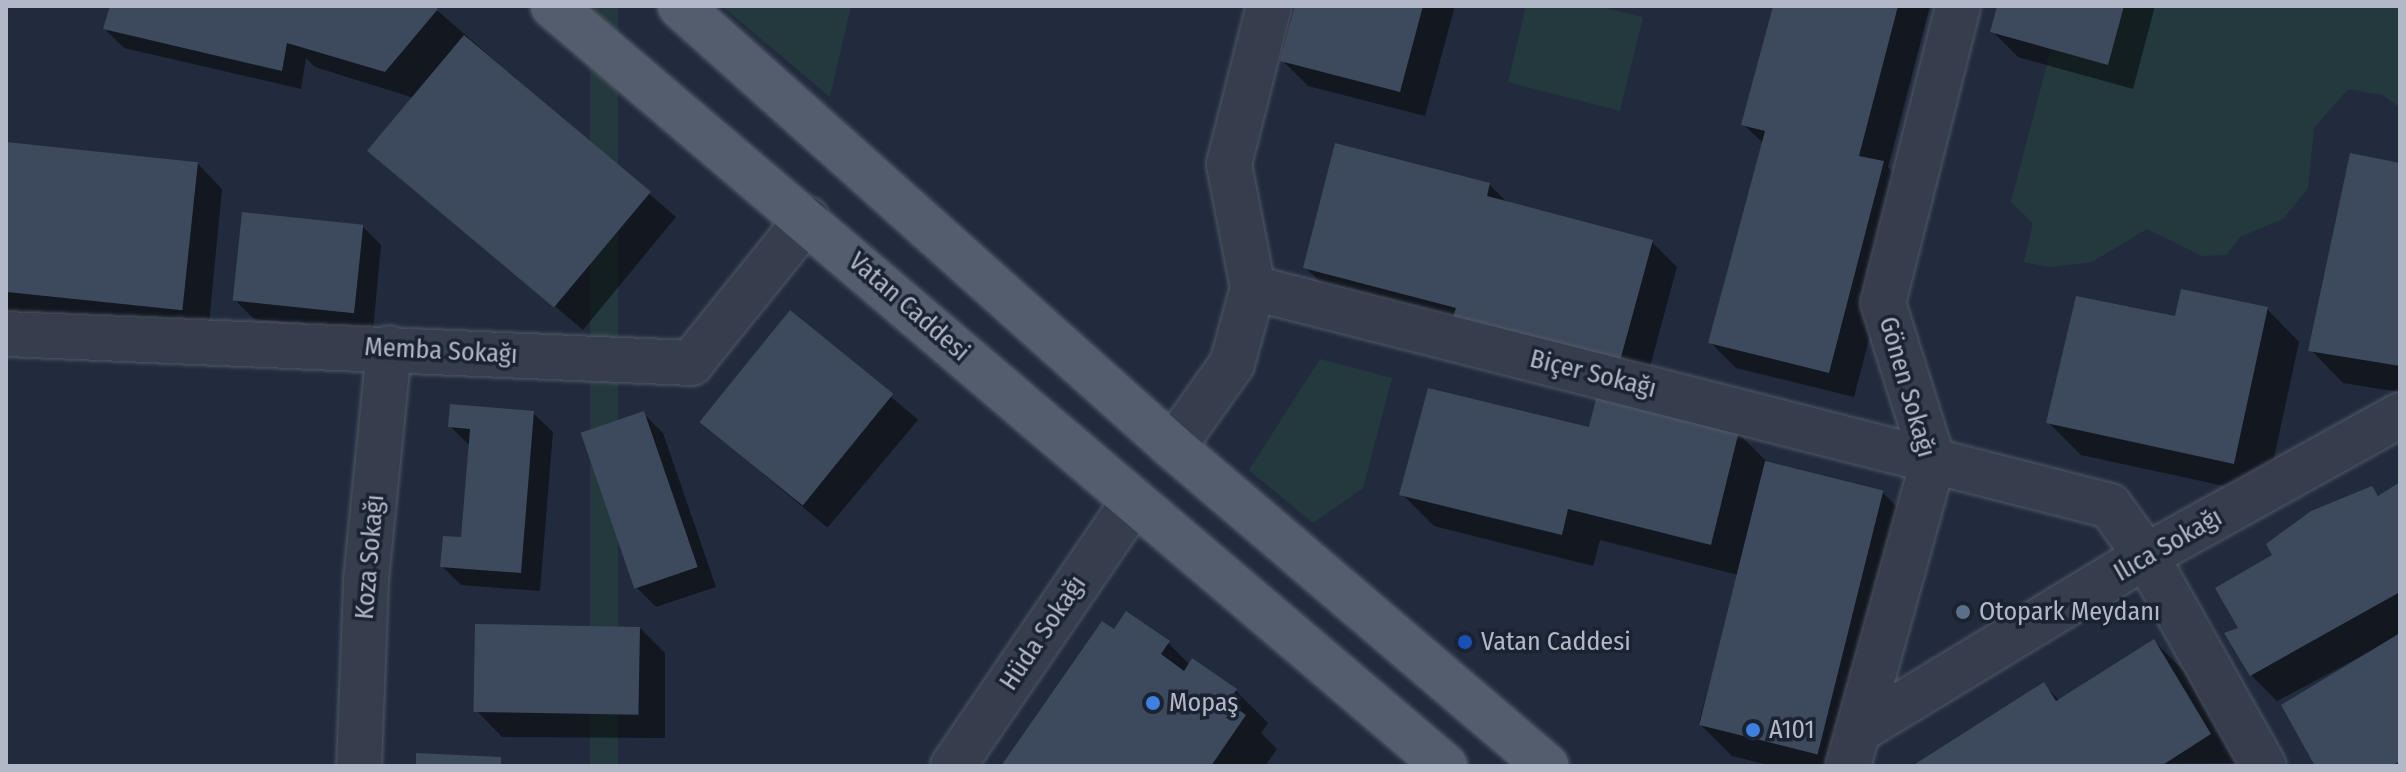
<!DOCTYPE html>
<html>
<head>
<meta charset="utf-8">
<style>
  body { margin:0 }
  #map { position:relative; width:2406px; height:772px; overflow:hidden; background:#222b3d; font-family:"Fira Sans Condensed",sans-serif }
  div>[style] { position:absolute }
  .green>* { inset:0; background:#24393e; transform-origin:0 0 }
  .shadow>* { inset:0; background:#0007; transform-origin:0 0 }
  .building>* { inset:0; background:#3d495c; transform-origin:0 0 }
  .roads { filter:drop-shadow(0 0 2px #515867) drop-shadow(0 0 2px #515867) }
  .minor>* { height:44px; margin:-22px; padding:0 22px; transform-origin:22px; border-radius:22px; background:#363e4d }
  .major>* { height:44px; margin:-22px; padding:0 22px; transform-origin:22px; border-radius:22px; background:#535d6d }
  .dots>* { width:22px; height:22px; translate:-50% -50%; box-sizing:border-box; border:4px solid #1b2331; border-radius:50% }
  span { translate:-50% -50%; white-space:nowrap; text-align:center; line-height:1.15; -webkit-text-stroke:7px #1b2331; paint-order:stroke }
  .street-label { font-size:26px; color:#b1b8c8 }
  .poi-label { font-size:26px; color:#b1b8c8 }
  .left { translate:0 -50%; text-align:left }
  .frame { position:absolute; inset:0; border:8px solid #b1b8c8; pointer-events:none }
</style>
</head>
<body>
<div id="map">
  <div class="green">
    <div style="left:590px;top:6px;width:28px;height:1172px"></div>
    <div style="clip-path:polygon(722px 6px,851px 6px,830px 97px)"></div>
    <div style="clip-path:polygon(1526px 6px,1598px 6px,1643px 17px,1620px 111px,1508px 82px)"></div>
    <div style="clip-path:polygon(2124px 6px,2400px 6px,2400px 108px,2383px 95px,2348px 89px,2314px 128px,2308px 188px,2283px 219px,2240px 237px,2226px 255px,2202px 256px,2147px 229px,2092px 262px,2049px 267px,2024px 262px,2033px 223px,2011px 202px,2051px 49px,2108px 64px)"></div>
    <div style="clip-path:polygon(1320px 359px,1392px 378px,1363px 488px,1313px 523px,1249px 470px)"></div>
  </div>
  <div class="shadow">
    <div style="clip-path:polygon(112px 6px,432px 6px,676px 217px,583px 330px,371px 151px,414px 98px,315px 67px,306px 58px,301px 89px,124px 48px,105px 29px)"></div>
    <div style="clip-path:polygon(1297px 6px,1455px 6px,1425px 116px,1308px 86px,1282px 60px)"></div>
    <div style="clip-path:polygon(1775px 6px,1930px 6px,1888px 167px,1902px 182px,1890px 259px,1854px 397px,1736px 368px,1710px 342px,1764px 144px,1743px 124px)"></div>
    <div style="clip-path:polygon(1999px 6px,2155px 6px,2133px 89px,2018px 57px,1992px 31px)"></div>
    <div style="clip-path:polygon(6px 144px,197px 163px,222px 189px,208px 334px,6px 313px)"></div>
    <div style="clip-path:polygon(2400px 165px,2400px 392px,2343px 383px,2311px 350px)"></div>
    <div style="clip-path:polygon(1489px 184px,1509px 204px,1652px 242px,1677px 267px,1645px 385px,1330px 292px,1305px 267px)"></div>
    <div style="clip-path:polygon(362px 226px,381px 245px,373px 330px,254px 319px,235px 300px)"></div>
    <div style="clip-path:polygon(2267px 309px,2299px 342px,2266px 495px,2081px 455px,2049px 423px,2177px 319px)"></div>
    <div style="left:791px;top:313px;width:166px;height:141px;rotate:40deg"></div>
    <div style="clip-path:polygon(533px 413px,553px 432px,540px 591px,461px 585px,442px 566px,463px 539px,469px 445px,450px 426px)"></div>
    <div style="clip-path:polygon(644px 414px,663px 433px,716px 587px,656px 607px,637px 588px)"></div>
    <div style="clip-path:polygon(1591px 430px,1738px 433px,1769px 464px,1882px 492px,1914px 524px,1849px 766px,1772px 766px,1732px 756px,1699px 723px,1738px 575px,1600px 540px,1593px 566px,1434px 526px,1402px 494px)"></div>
    <div style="clip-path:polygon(2400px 484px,2400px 766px,2317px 766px,2399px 636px,2277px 701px,2251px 675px,2241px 629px,2275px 556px,2371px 489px,2380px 497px)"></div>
    <div style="clip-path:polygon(640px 628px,665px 653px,665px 738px,502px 737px,477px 711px)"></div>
    <div style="clip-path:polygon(1114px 632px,1168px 643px,1190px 665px,1193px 661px,1236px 691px,1268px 723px,1261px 733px,1277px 749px,1265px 766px,1004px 766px)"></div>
    <div style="clip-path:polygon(2154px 641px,2183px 670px,2239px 763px,1916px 766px,2044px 685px,2060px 701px)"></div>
  </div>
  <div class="building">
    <div style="clip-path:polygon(110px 6px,435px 6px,438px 9px,385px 72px,287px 43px,282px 71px,103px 29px)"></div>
    <div style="clip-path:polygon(1295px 6px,1423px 6px,1400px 92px,1280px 61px)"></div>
    <div style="clip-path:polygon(1773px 6px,1898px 6px,1859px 156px,1884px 161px,1829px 373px,1708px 343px,1765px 131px,1741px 125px)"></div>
    <div style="clip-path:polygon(1997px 6px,2124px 6px,2108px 65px,1990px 32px)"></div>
    <div style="left:464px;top:35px;width:244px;height:151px;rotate:40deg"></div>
    <div style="left:6px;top:142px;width:193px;height:149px;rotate:6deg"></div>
    <div style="clip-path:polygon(1335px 143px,1490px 183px,1487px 196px,1653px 240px,1620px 361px,1452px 320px,1456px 308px,1303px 268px)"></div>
    <div style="clip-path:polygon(2350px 153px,2400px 163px,2400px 366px,2308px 351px)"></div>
    <div style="left:242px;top:212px;width:122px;height:89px;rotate:6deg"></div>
    <div style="clip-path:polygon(2181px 289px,2268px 307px,2234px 464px,2046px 423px,2076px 296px,2175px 316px)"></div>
    <div style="left:790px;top:310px;width:133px;height:144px;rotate:39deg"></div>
    <div style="clip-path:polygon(1428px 388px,1589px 427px,1597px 395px,1739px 431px,1711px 545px,1568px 509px,1562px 535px,1399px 495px)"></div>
    <div style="clip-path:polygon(450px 404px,534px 411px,521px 573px,440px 567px,443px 536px,461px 537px,470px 429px,448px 427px)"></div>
    <div style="left:644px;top:411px;width:165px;height:67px;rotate:71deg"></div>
    <div style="left:1765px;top:461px;width:122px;height:272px;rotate:14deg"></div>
    <div style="clip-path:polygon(2400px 482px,2400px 592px,2250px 676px,2224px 633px,2238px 628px,2215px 588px,2272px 555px,2266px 544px,2311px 511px,2372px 486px,2378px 496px)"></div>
    <div style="clip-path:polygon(1126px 611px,1170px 641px,1161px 654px,1184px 671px,1192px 658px,1237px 689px,1228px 702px,1246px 715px,1211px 766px,1001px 766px,1102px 621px,1114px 629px)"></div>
    <div style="left:475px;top:624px;width:165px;height:88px;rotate:1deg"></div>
    <div style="clip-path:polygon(2400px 633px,2400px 761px,2392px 766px,2315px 766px,2281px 705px)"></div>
    <div style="clip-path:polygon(2154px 639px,2211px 734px,2161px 766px,1912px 766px,2044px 682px,2056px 701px)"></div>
    <div style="clip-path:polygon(416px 753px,501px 757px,501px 766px,416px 766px)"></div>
  </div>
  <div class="roads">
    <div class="minor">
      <div style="left:1253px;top:288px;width:884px;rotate:14.27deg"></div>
      <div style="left:2110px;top:506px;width:62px;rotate:54.2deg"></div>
      <div style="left:2146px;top:556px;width:241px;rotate:60.7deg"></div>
      <div style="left:6px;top:334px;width:686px;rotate:2.42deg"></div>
      <div style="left:691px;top:363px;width:185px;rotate:-51.1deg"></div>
      <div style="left:1173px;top:447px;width:102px;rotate:-54.6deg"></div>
      <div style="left:1232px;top:364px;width:79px;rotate:-74.6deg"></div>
      <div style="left:1253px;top:288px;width:126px;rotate:-101deg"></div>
      <div style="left:1229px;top:164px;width:163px;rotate:-75.8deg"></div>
      <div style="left:1858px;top:731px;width:337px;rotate:-31.3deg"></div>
      <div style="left:2146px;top:556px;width:291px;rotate:-29deg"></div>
      <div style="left:359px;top:766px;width:186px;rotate:-87.8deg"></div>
      <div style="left:366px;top:580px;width:233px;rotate:-84.3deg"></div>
      <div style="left:953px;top:766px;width:321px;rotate:-55.7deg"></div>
      <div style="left:1848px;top:766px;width:317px;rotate:-74.4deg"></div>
      <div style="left:1933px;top:461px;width:166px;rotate:-107.6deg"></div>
      <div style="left:1883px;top:303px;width:306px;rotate:-75.8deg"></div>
    </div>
    <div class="major">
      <div style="left:553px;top:6px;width:1172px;rotate:40.43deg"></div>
      <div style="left:680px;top:6px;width:661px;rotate:41.81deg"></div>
      <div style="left:1173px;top:447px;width:491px;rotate:40.5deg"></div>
    </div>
  </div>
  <div class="dots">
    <div style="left:1963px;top:612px;background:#5c6f8a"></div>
    <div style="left:1465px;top:642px;background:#1a4fb4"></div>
    <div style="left:1153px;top:703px;background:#3f7fe0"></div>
    <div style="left:1753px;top:730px;background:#3f7fe0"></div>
  </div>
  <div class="street-label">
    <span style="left:909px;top:307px;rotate:41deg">Vatan Caddesi</span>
    <span style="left:441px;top:351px;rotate:3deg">Memba Sokağı</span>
    <span style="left:1593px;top:374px;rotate:14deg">Biçer Sokağı</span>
    <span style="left:1907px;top:387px;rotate:74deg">Gönen Sokağı</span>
    <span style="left:2168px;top:545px;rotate:-30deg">Ilıca Sokağı</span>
    <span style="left:370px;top:557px;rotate:-85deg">Koza Sokağı</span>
    <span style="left:1043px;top:633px;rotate:-56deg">Hüda Sokağı</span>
  </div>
  <div class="poi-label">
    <span class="left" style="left:1979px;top:612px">Otopark Meydanı</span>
    <span class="left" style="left:1481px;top:642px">Vatan Caddesi</span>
    <span class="left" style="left:1169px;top:703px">Mopaş</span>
    <span class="left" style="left:1769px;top:730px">A101</span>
  </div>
  <div class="frame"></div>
</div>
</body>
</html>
